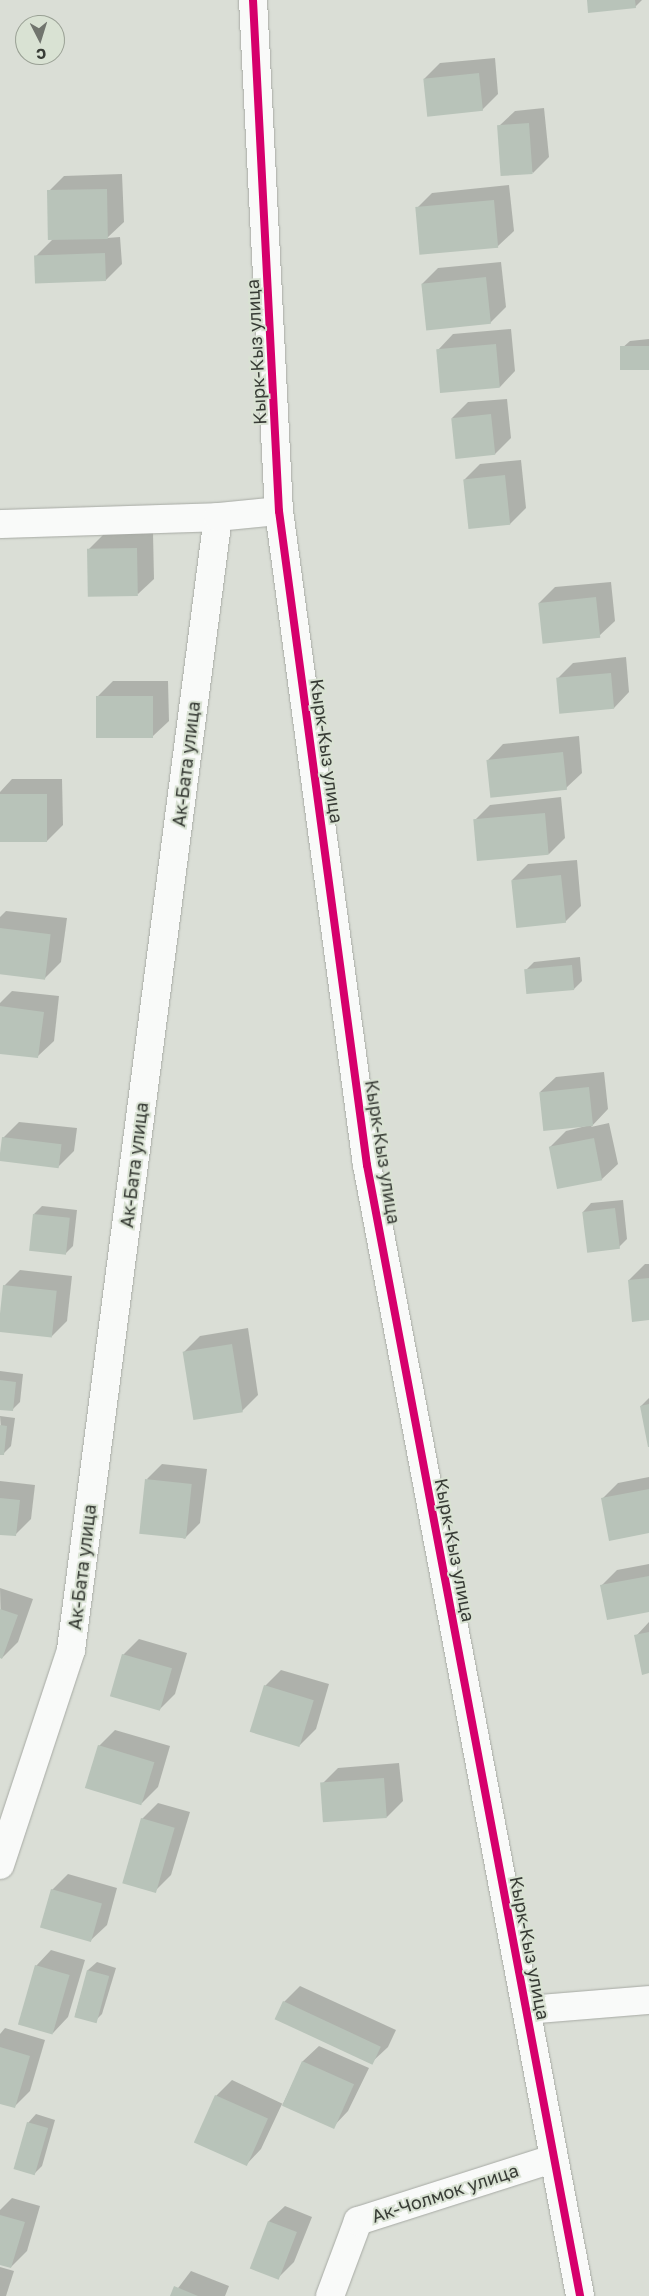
<!DOCTYPE html>
<html>
<head>
<meta charset="utf-8">
<style>
  body { margin:0 }
  #map { position:relative; width:649px; height:2296px; overflow:hidden; background:#daded6; font-family:"Golos Text",sans-serif }
  div>[style] { position:absolute }
  .shadow>* { inset:0; background:#0003 }
  .building>* { inset:0; background:#b8c3b9; transform-origin:0 0 }
  .roads { filter:drop-shadow(0 0 1px #a7aaa4) drop-shadow(0 0 1px #a7aaa4) }
  .minor>* { height:28px; margin:-14px; padding:0 14px; transform-origin:14px; border-radius:14px; background:#f9faf9 }
  .cycleway>* { height:8px; margin:-4px; padding:0 4px; transform-origin:4px; border-radius:4px; background:#d6006c }
  span { translate:-50% -50%; white-space:nowrap; text-align:center; line-height:1.15; -webkit-text-stroke:4px #d9e2d3; paint-order:stroke }
  .street-label { font-size:18px; color:#383c36 }
  .north { position:absolute; left:15px; top:15px; width:50px; height:50px; box-sizing:border-box; background:#d9e2d3; border:1px solid #99a094; border-radius:50%; rotate:175deg; font-size:14px; font-weight:700; line-height:20px; text-align:center; color:#383c36 }
  .north::after { content:''; display:block; margin:auto; width:18px; height:22px; background:#71756e; clip-path:polygon(50% 0,100% 100%,50% 72%,0 100%) }
</style>
</head>
<body>
<div id="map">
  <div class="shadow">
    <div style="clip-path:polygon(588px 0,642px 0,635px 7px)"></div>
    <div style="clip-path:polygon(495px 58px,498px 94px,482px 110px,424px 79px,440px 63px)"></div>
    <div style="clip-path:polygon(544px 108px,549px 157px,533px 173px,499px 126px,515px 111px)"></div>
    <div style="clip-path:polygon(122px 174px,124px 222px,107px 238px,120px 237px,122px 264px,106px 280px,35px 257px,53px 239px,48px 192px,64px 176px)"></div>
    <div style="clip-path:polygon(509px 185px,514px 231px,498px 246px,416px 209px,432px 193px)"></div>
    <div style="clip-path:polygon(501px 262px,506px 307px,490px 323px,422px 284px,438px 268px)"></div>
    <div style="clip-path:polygon(511px 329px,515px 371px,500px 387px,438px 350px,453px 334px)"></div>
    <div style="clip-path:polygon(649px 339px,649px 368px,621px 349px,630px 341px)"></div>
    <div style="clip-path:polygon(507px 399px,511px 438px,495px 454px,452px 418px,468px 402px)"></div>
    <div style="clip-path:polygon(521px 460px,526px 508px,510px 524px,464px 480px,480px 464px)"></div>
    <div style="clip-path:polygon(153px 533px,154px 579px,138px 594px,88px 550px,104px 534px)"></div>
    <div style="clip-path:polygon(611px 582px,615px 621px,599px 636px,539px 603px,555px 587px)"></div>
    <div style="clip-path:polygon(626px 657px,629px 692px,614px 708px,558px 678px,573px 663px)"></div>
    <div style="clip-path:polygon(113px 681px,168px 681px,169px 721px,153px 736px,97px 697px)"></div>
    <div style="clip-path:polygon(579px 736px,582px 773px,566px 788px,488px 760px,503px 744px)"></div>
    <div style="clip-path:polygon(12px 779px,62px 779px,63px 825px,47px 841px,0 842px,0 792px)"></div>
    <div style="clip-path:polygon(561px 797px,565px 838px,549px 854px,474px 821px,490px 805px)"></div>
    <div style="clip-path:polygon(577px 860px,581px 906px,565px 922px,512px 880px,528px 864px)"></div>
    <div style="clip-path:polygon(6px 911px,67px 918px,61px 962px,45px 978px,0 973px,0 917px)"></div>
    <div style="clip-path:polygon(580px 957px,582px 981px,574px 989px,526px 970px,534px 962px)"></div>
    <div style="clip-path:polygon(12px 991px,59px 996px,54px 1041px,38px 1056px,0 1052px,0 1003px)"></div>
    <div style="clip-path:polygon(604px 1072px,608px 1109px,591px 1127px,609px 1123px,618px 1164px,602px 1179px,550px 1147px,566px 1131px,586px 1126px,540px 1092px,556px 1077px)"></div>
    <div style="clip-path:polygon(19px 1122px,77px 1128px,74px 1151px,58px 1167px,3px 1138px)"></div>
    <div style="clip-path:polygon(623px 1200px,627px 1239px,619px 1247px,583px 1212px,591px 1203px)"></div>
    <div style="clip-path:polygon(42px 1206px,77px 1210px,73px 1246px,65px 1254px,34px 1214px)"></div>
    <div style="clip-path:polygon(645px 1264px,649px 1264px,649px 1319px,629px 1280px)"></div>
    <div style="clip-path:polygon(20px 1270px,72px 1276px,67px 1321px,52px 1336px,0 1330px,4px 1286px)"></div>
    <div style="clip-path:polygon(248px 1328px,258px 1395px,242px 1411px,184px 1352px,200px 1336px)"></div>
    <div style="clip-path:polygon(0 1371px,23px 1374px,20px 1402px,12px 1410px,0 1409px)"></div>
    <div style="clip-path:polygon(649px 1398px,649px 1445px,641px 1406px)"></div>
    <div style="clip-path:polygon(0 1416px,15px 1418px,11px 1446px,3px 1454px)"></div>
    <div style="clip-path:polygon(162px 1464px,207px 1469px,200px 1523px,184px 1539px,147px 1479px)"></div>
    <div style="clip-path:polygon(649px 1477px,649px 1532px,602px 1499px,618px 1483px)"></div>
    <div style="clip-path:polygon(0 1481px,35px 1485px,31px 1519px,15px 1535px,0 1533px)"></div>
    <div style="clip-path:polygon(649px 1564px,649px 1611px,601px 1586px,617px 1570px)"></div>
    <div style="clip-path:polygon(0 1588px,33px 1599px,18px 1642px,2px 1658px)"></div>
    <div style="clip-path:polygon(649px 1622px,649px 1672px,636px 1636px)"></div>
    <div style="clip-path:polygon(139px 1639px,187px 1653px,175px 1694px,160px 1709px,123px 1655px)"></div>
    <div style="clip-path:polygon(281px 1670px,329px 1684px,316px 1729px,300px 1745px,265px 1686px)"></div>
    <div style="clip-path:polygon(115px 1730px,170px 1746px,158px 1787px,142px 1803px,99px 1746px)"></div>
    <div style="clip-path:polygon(399px 1763px,403px 1801px,387px 1817px,322px 1784px,338px 1768px)"></div>
    <div style="clip-path:polygon(158px 1803px,190px 1812px,171px 1875px,155px 1891px,142px 1819px)"></div>
    <div style="clip-path:polygon(68px 1874px,117px 1888px,107px 1925px,91px 1940px,52px 1890px)"></div>
    <div style="clip-path:polygon(51px 1950px,85px 1960px,68px 2017px,53px 2033px,36px 1966px)"></div>
    <div style="clip-path:polygon(97px 1962px,116px 1968px,102px 2014px,94px 2022px,75px 2016px,88px 1970px)"></div>
    <div style="clip-path:polygon(300px 1986px,396px 2030px,388px 2047px,372px 2062px,284px 2002px)"></div>
    <div style="clip-path:polygon(5px 2028px,45px 2040px,30px 2091px,14px 2107px,0 2103px,0 2034px)"></div>
    <div style="clip-path:polygon(319px 2046px,369px 2068px,348px 2111px,333px 2127px,282px 2104px,261px 2149px,246px 2165px,216px 2096px,232px 2080px,283px 2104px,303px 2061px)"></div>
    <div style="clip-path:polygon(36px 2114px,55px 2120px,42px 2166px,34px 2174px,28px 2123px)"></div>
    <div style="clip-path:polygon(12px 2198px,40px 2206px,27px 2251px,11px 2267px,0 2264px,0 2210px)"></div>
    <div style="clip-path:polygon(285px 2206px,312px 2217px,294px 2262px,278px 2278px,269px 2221px)"></div>
    <div style="clip-path:polygon(0 2267px,14px 2271px,6px 2296px,0 2296px)"></div>
    <div style="clip-path:polygon(191px 2271px,229px 2286px,225px 2296px,172px 2296px)"></div>
  </div>
  <div class="building">
    <div style="clip-path:polygon(587px 0,635px 0,636px 8px,588px 13px)"></div>
    <div style="left:479px;top:73px;width:38px;height:56px;rotate:84deg"></div>
    <div style="left:529px;top:123px;width:51px;height:32px;rotate:86deg"></div>
    <div style="left:107px;top:189px;width:50px;height:60px;rotate:89deg"></div>
    <div style="left:494px;top:200px;width:48px;height:79px;rotate:85deg"></div>
    <div style="left:105px;top:253px;width:28px;height:71px;rotate:88deg"></div>
    <div style="left:486px;top:277px;width:47px;height:65px;rotate:84deg"></div>
    <div style="left:496px;top:344px;width:44px;height:60px;rotate:85deg"></div>
    <div style="left:649px;top:346px;width:24px;height:29px;rotate:90deg"></div>
    <div style="left:491px;top:414px;width:41px;height:40px;rotate:84deg"></div>
    <div style="left:505px;top:475px;width:50px;height:42px;rotate:84deg"></div>
    <div style="left:137px;top:548px;width:48px;height:50px;rotate:89deg"></div>
    <div style="left:596px;top:597px;width:41px;height:58px;rotate:84deg"></div>
    <div style="left:611px;top:673px;width:36px;height:55px;rotate:85deg"></div>
    <div style="left:153px;top:696px;width:42px;height:57px;rotate:90deg"></div>
    <div style="left:563px;top:752px;width:38px;height:77px;rotate:84deg"></div>
    <div style="left:47px;top:794px;width:48px;height:47px;rotate:90deg"></div>
    <div style="left:545px;top:813px;width:42px;height:72px;rotate:85deg"></div>
    <div style="left:561px;top:875px;width:48px;height:50px;rotate:84deg"></div>
    <div style="left:0;top:928px;width:51px;height:46px;rotate:7deg"></div>
    <div style="left:572px;top:965px;width:25px;height:48px;rotate:85deg"></div>
    <div style="clip-path:polygon(0 1006px,44px 1012px,38px 1058px,0 1054px)"></div>
    <div style="left:589px;top:1087px;width:39px;height:50px;rotate:84deg"></div>
    <div style="left:2px;top:1137px;width:60px;height:24px;rotate:7deg"></div>
    <div style="left:594px;top:1138px;width:43px;height:46px;rotate:79deg"></div>
    <div style="left:615px;top:1208px;width:41px;height:33px;rotate:83deg"></div>
    <div style="left:33px;top:1214px;width:37px;height:37px;rotate:6deg"></div>
    <div style="clip-path:polygon(649px 1278px,649px 1320px,632px 1322px,628px 1280px)"></div>
    <div style="left:3px;top:1285px;width:54px;height:47px;rotate:6deg"></div>
    <div style="left:232px;top:1344px;width:69px;height:50px;rotate:81deg"></div>
    <div style="clip-path:polygon(0 1380px,16px 1382px,13px 1411px,0 1410px)"></div>
    <div style="clip-path:polygon(649px 1404px,649px 1447px,648px 1447px,640px 1406px)"></div>
    <div style="clip-path:polygon(0 1425px,7px 1426px,4px 1455px,0 1455px)"></div>
    <div style="left:145px;top:1479px;width:47px;height:55px;rotate:6deg"></div>
    <div style="clip-path:polygon(649px 1489px,649px 1533px,609px 1541px,601px 1498px)"></div>
    <div style="clip-path:polygon(0 1498px,20px 1500px,16px 1536px,0 1535px)"></div>
    <div style="clip-path:polygon(649px 1576px,649px 1612px,607px 1620px,600px 1585px)"></div>
    <div style="clip-path:polygon(0 1609px,18px 1615px,2px 1659px,0 1658px)"></div>
    <div style="clip-path:polygon(649px 1632px,649px 1673px,642px 1675px,634px 1635px)"></div>
    <div style="left:122px;top:1654px;width:52px;height:44px;rotate:16deg"></div>
    <div style="left:264px;top:1685px;width:52px;height:49px;rotate:17deg"></div>
    <div style="left:98px;top:1745px;width:59px;height:45px;rotate:17deg"></div>
    <div style="left:384px;top:1778px;width:40px;height:64px;rotate:86deg"></div>
    <div style="left:141px;top:1818px;width:35px;height:68px;rotate:16deg"></div>
    <div style="left:51px;top:1889px;width:53px;height:40px;rotate:16deg"></div>
    <div style="left:35px;top:1965px;width:36px;height:62px;rotate:16deg"></div>
    <div style="left:87px;top:1970px;width:23px;height:49px;rotate:15deg"></div>
    <div style="left:283px;top:2001px;width:108px;height:20px;rotate:25deg"></div>
    <div style="clip-path:polygon(0 2047px,30px 2056px,15px 2108px,0 2104px)"></div>
    <div style="left:302px;top:2061px;width:57px;height:49px;rotate:24deg"></div>
    <div style="left:215px;top:2095px;width:58px;height:52px;rotate:24deg"></div>
    <div style="left:27px;top:2122px;width:22px;height:49px;rotate:16deg"></div>
    <div style="clip-path:polygon(0 2215px,25px 2222px,11px 2268px,0 2265px)"></div>
    <div style="left:268px;top:2221px;width:31px;height:51px;rotate:21deg"></div>
    <div style="clip-path:polygon(174px 2286px,198px 2296px,170px 2296px)"></div>
  </div>
  <div class="roads">
    <div class="minor">
      <div style="left:253px;top:0;width:512px;rotate:87.09deg"></div>
      <div style="left:279px;top:511px;width:660px;rotate:82.34deg"></div>
      <div style="left:367px;top:1165px;width:1151px;rotate:79.33deg"></div>
      <div style="left:0;top:524px;width:218px;rotate:-1.8deg"></div>
      <div style="left:0;top:1865px;width:226px;rotate:-71.7deg"></div>
      <div style="left:71px;top:1650px;width:1142px;rotate:-82.61deg"></div>
      <div style="left:218px;top:517px;width:61px;rotate:-5.6deg"></div>
      <div style="left:527px;top:2010px;width:122px;rotate:-4.7deg"></div>
      <div style="left:330px;top:2296px;width:80px;rotate:-69.5deg"></div>
      <div style="left:358px;top:2221px;width:204px;rotate:-17.7deg"></div>
    </div>
  </div>
  <div class="cycleway">
    <div style="left:253px;top:0;width:512px;rotate:87.09deg"></div>
    <div style="left:279px;top:511px;width:660px;rotate:82.34deg"></div>
    <div style="left:367px;top:1165px;width:1151px;rotate:79.33deg"></div>
  </div>
  <div class="street-label">
    <span style="left:256px;top:352px;rotate:-93deg">Кырк-Кыз улица</span>
    <span style="left:327px;top:751px;rotate:82deg">Кырк-Кыз улица</span>
    <span style="left:186px;top:764px;rotate:-83deg">Ак-Бата улица</span>
    <span style="left:383px;top:1152px;rotate:81deg">Кырк-Кыз улица</span>
    <span style="left:134px;top:1165px;rotate:-83deg">Ак-Бата улица</span>
    <span style="left:455px;top:1550px;rotate:79deg">Кырк-Кыз улица</span>
    <span style="left:82px;top:1567px;rotate:-83deg">Ак-Бата улица</span>
    <span style="left:530px;top:1948px;rotate:79deg">Кырк-Кыз улица</span>
    <span style="left:445px;top:2193px;rotate:-18deg">Ак-Чолмок улица</span>
  </div>
  <div class="north">С</div>
</div>
</body>
</html>
